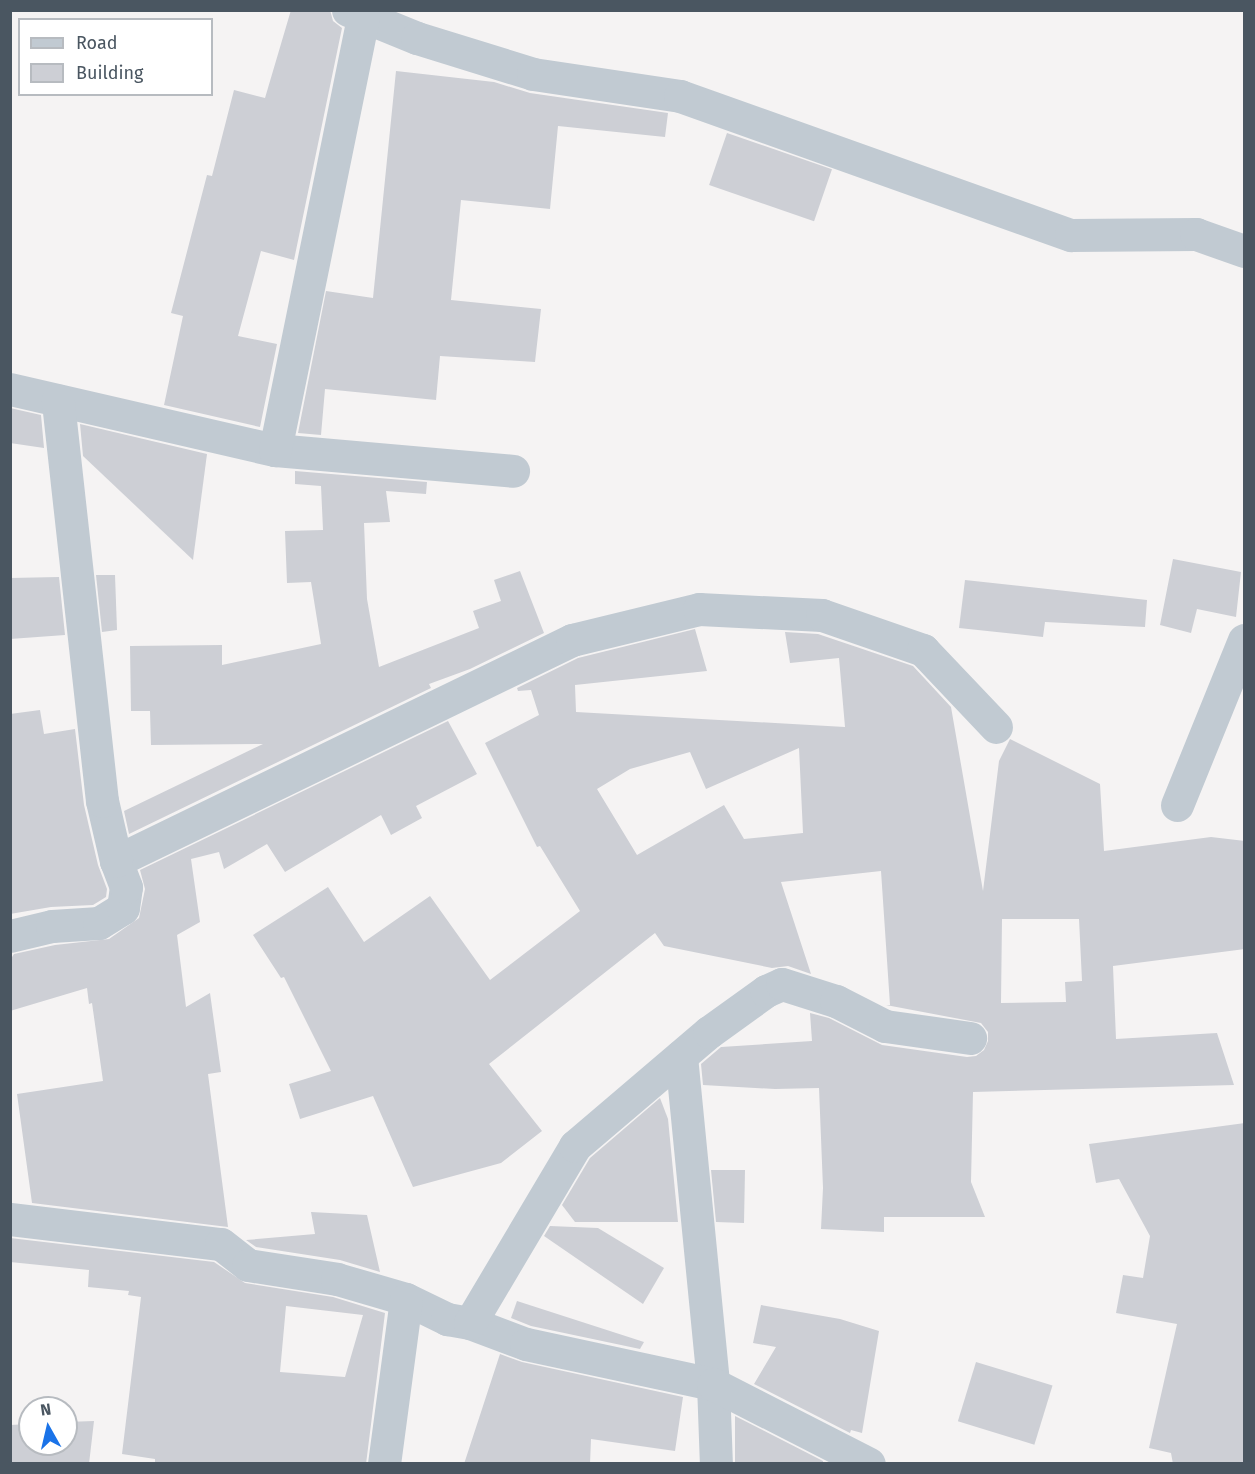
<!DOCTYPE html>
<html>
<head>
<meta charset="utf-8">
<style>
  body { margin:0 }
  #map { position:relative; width:1255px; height:1474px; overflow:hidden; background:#f5f3f3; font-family:"Fira Sans",sans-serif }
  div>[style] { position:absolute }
  .building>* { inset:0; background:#cdcfd5; transform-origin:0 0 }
  .street>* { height:33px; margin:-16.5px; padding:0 16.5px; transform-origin:16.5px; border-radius:16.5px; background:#c1cad2 }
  span { translate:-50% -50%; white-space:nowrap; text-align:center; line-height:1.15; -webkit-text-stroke:5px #fff; paint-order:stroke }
  .frame { position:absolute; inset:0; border:12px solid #4a5661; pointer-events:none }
  .legend { position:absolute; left:18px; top:18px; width:195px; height:78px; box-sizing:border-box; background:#fff; border:2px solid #b7bbc0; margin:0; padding:8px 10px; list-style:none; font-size:18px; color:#4a5661 }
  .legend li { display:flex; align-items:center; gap:12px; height:30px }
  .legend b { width:30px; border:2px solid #b7bbc0 }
  .north { position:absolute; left:18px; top:1396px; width:60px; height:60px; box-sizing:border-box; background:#fff; border:2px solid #b7bbc0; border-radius:50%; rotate:352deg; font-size:16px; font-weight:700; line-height:24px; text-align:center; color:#4a5661 }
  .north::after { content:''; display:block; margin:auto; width:21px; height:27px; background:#1a73e8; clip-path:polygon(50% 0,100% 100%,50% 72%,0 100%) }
</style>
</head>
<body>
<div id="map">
  <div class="building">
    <div style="clip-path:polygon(291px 10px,330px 10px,333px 21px,342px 28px,294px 260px,261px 251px,238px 336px,277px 344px,260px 427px,164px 405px,183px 316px,171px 313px,207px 175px,212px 176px,234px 90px,265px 98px)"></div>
    <div style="clip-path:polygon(396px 71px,494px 82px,530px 93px,668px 113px,665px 137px,558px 126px,550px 209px,461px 200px,451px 300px,541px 309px,535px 362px,440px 356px,436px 400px,325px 389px,321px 435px,298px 433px,326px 291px,373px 298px)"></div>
    <div style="left:727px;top:133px;width:111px;height:55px;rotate:19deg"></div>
    <div style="clip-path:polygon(10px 408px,41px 415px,44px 448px,10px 443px)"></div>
    <div style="clip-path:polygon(80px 424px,207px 454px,193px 560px,83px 456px)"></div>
    <div style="clip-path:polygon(295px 471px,427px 482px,426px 494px,386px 491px,390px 522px,364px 523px,367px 599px,379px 667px,479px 628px,473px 611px,501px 601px,494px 580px,520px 571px,544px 633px,470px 669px,429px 684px,431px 688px,129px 834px,124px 811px,263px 744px,151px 745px,150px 711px,131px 711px,130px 646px,222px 645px,222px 665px,321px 644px,311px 582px,287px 583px,285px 531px,323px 530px,321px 486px,295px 484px)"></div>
    <div style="clip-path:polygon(1173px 559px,1241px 572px,1236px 617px,1197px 609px,1191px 633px,1160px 625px)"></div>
    <div style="clip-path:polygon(96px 575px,115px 575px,117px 630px,102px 632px)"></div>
    <div style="clip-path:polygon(59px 577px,65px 635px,10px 639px,10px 578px)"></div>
    <div style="clip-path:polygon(965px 580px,1147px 600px,1145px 627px,1045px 622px,1043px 637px,959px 628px)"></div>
    <div style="clip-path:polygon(evenodd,695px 629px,707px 671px,575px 685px,576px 712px,845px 727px,839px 658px,790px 663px,785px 632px,818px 634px,913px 666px,951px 707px,983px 891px,999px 761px,1010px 739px,1100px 784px,1104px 851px,1211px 837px,1245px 841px,1245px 949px,1113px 966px,1116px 1039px,1217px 1033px,1234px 1085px,973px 1092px,971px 1182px,985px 1217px,884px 1217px,884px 1232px,821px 1229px,823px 1188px,819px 1088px,775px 1089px,703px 1085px,701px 1064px,721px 1047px,812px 1041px,810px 1013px,829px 1018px,882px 1045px,967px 1057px,976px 1056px,984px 1050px,988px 1041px,988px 1032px,981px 1023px,886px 1005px,890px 1005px,881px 871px,781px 882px,811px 974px,788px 966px,772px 968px,664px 946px,655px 933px,489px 1064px,542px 1131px,501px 1163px,413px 1187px,373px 1096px,300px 1119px,289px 1084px,331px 1071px,284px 977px,281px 978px,253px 935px,328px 887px,364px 942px,430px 896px,490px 980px,580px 911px,540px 846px,537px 847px,485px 743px,539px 715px,531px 690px,518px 691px,517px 688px,578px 658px,695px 629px,799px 748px,803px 833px,744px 839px,724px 805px,637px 855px,597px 789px,630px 769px,690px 752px,706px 789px,799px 748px,695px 629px,1002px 919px,1079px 919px,1082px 981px,1065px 982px,1066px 1002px,1001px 1003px,1002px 919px)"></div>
    <div style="clip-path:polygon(40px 710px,44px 734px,75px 729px,84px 805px,98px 865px,107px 889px,106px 897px,93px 905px,51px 907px,10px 914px,10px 714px)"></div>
    <div style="clip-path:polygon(448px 721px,477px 774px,416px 806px,422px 818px,391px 835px,381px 815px,285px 872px,267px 844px,224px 869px,219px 852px,191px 859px,200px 922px,177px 935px,186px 1007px,210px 993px,221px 1072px,208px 1074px,228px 1227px,32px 1203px,17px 1094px,103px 1081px,92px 1003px,89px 1004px,87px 988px,10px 1011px,10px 960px,14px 954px,55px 945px,109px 939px,139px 918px,145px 889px,140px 870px)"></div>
    <div style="clip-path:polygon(660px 1098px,668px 1119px,678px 1222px,575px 1222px,562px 1205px,590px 1158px)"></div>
    <div style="clip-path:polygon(1245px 1123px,1245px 1464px,1173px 1464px,1171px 1453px,1149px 1448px,1177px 1324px,1116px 1313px,1123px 1275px,1143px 1278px,1150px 1236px,1119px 1179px,1096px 1183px,1089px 1144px)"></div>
    <div style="clip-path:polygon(711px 1170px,745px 1170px,744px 1223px,716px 1222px)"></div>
    <div style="clip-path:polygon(311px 1212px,367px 1215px,380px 1272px,340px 1260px,256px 1247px,246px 1240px,315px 1234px)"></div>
    <div style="clip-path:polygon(550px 1226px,598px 1228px,664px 1268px,643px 1304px,544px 1236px)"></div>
    <div style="clip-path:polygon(evenodd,10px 1238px,214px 1262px,245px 1283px,333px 1297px,385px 1313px,366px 1464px,155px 1464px,155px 1459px,122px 1454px,141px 1297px,128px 1295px,129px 1291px,88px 1287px,89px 1270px,10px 1262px,10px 1238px,286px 1306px,363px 1315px,345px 1377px,280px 1372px,286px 1306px)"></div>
    <div style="clip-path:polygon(517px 1301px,644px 1342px,640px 1349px,531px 1326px,511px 1318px)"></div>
    <div style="clip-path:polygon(761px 1305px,840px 1319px,879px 1331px,862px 1433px,851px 1430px,850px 1433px,754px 1384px,776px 1347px,753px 1343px)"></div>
    <div style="clip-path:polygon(500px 1354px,522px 1362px,683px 1397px,675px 1451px,591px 1439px,590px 1464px,464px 1464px)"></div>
    <div style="left:976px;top:1362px;width:80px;height:62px;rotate:17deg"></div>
    <div style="clip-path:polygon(735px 1416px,823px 1461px,823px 1464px,735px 1464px)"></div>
    <div style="clip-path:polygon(94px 1421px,89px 1464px,10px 1464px,10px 1425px,30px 1424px,30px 1444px,66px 1444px,66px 1422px)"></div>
  </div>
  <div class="street">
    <div style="left:348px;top:10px;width:74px;rotate:22.1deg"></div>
    <div style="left:417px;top:38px;width:121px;rotate:17.2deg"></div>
    <div style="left:533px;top:74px;width:149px;rotate:8.5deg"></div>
    <div style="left:680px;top:96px;width:415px;rotate:19.6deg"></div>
    <div style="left:1071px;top:235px;width:125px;rotate:-0.5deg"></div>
    <div style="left:1196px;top:234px;width:51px;rotate:19.5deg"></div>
    <div style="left:10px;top:389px;width:272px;rotate:13deg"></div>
    <div style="left:275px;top:450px;width:239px;rotate:5deg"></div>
    <div style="left:275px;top:450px;width:443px;rotate:-78.5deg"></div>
    <div style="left:1177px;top:805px;width:178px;rotate:-67.9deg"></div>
    <div style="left:116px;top:861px;width:507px;rotate:-25.86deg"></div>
    <div style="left:572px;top:640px;width:131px;rotate:-13.7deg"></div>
    <div style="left:699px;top:609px;width:123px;rotate:2.8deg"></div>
    <div style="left:822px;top:615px;width:107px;rotate:19.1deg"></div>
    <div style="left:923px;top:650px;width:106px;rotate:46.5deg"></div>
    <div style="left:10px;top:936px;width:43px;rotate:-13.4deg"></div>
    <div style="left:52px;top:926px;width:47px;rotate:-3.7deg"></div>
    <div style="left:99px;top:923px;width:28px;rotate:-32deg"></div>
    <div style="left:123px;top:908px;width:21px;rotate:-82deg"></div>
    <div style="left:126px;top:887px;width:28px;rotate:-111deg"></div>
    <div style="left:116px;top:861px;width:62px;rotate:-103.1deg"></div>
    <div style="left:102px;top:801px;width:403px;rotate:-96.3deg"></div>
    <div style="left:681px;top:1056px;width:330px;rotate:84.4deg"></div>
    <div style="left:713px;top:1384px;width:80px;rotate:87.9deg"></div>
    <div style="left:10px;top:1219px;width:212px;rotate:6.8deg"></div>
    <div style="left:221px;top:1244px;width:34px;rotate:38deg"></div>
    <div style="left:248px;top:1265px;width:90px;rotate:8.9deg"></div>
    <div style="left:337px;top:1279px;width:72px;rotate:16.2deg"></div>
    <div style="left:406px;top:1299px;width:46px;rotate:26deg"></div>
    <div style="left:447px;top:1319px;width:23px;rotate:10deg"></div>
    <div style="left:470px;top:1323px;width:60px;rotate:20.6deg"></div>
    <div style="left:526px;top:1344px;width:191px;rotate:12.1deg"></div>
    <div style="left:713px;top:1384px;width:175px;rotate:27.1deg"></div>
    <div style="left:470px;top:1323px;width:206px;rotate:-59.3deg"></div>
    <div style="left:575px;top:1146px;width:176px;rotate:-40.4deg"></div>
    <div style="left:709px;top:1032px;width:70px;rotate:-35.7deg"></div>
    <div style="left:766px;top:991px;width:17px;rotate:-24deg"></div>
    <div style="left:782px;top:984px;width:57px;rotate:17.5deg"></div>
    <div style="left:836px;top:1001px;width:55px;rotate:27deg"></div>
    <div style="left:885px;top:1026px;width:86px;rotate:8deg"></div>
    <div style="left:384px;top:1464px;width:166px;rotate:-82.4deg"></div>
  </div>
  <div class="frame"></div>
  <ul class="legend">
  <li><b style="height:8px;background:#c1cad2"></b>Road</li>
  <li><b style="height:16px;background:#cdcfd5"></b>Building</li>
  </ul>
  <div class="north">N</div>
</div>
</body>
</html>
